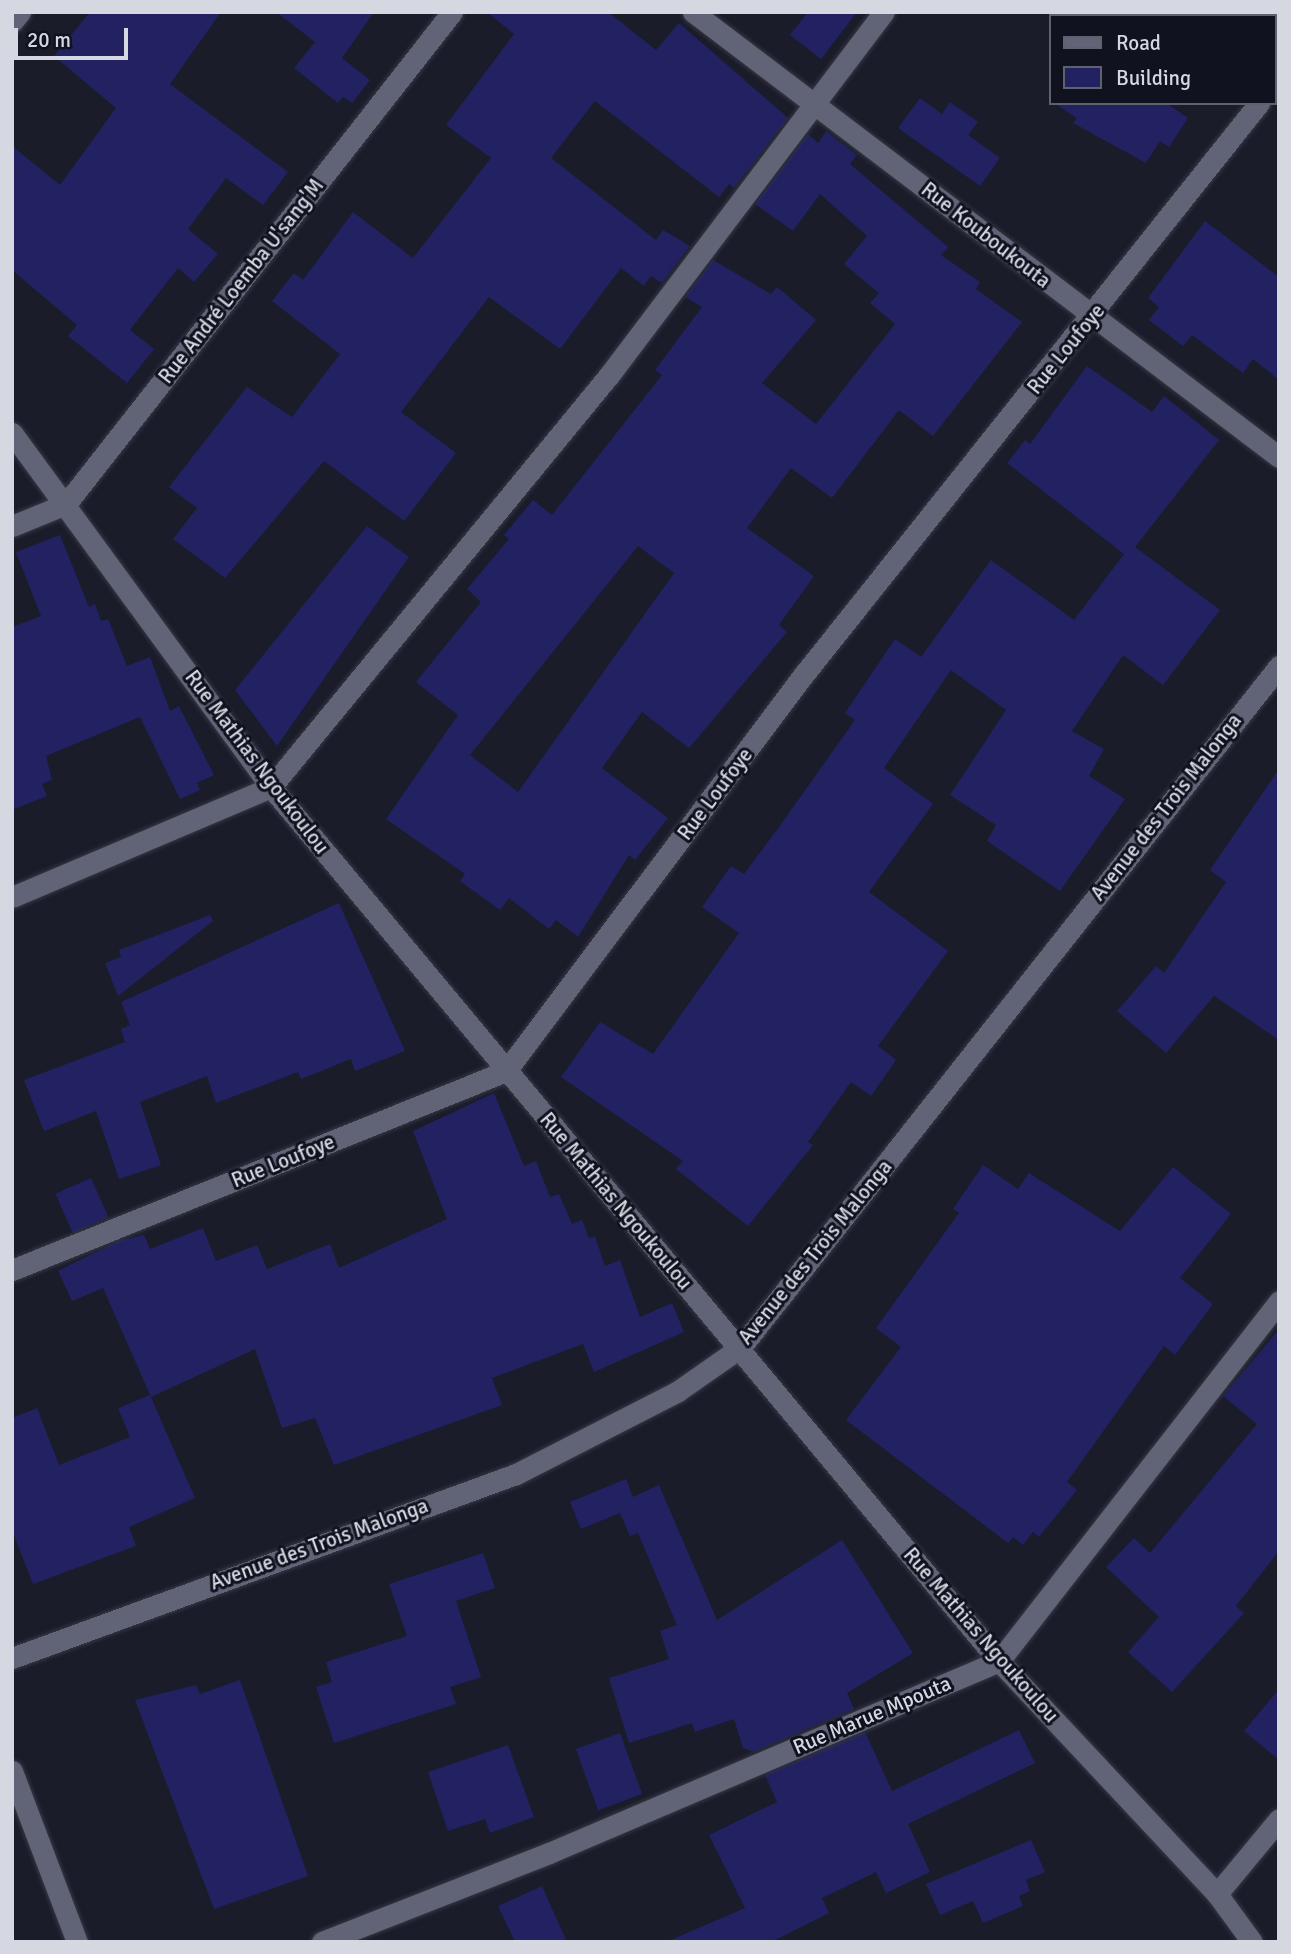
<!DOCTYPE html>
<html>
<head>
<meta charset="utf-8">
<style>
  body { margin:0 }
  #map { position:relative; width:1291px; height:1954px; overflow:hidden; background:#1a1c2a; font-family:Signika,sans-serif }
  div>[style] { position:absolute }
  .building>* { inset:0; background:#222162; transform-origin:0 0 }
  .roads { filter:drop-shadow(0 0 2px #373844) drop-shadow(0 0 2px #373844) }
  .minor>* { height:21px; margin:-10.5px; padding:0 10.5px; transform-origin:10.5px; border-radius:10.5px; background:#616476 }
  span { translate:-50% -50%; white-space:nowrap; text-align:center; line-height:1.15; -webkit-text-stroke:6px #111220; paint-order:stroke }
  .street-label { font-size:21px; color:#d5d7e1 }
  .frame { position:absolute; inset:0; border:14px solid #d5d7e1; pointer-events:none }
  .legend { position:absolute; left:1049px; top:14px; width:228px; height:91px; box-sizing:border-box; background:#111220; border:2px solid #5f616d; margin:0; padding:9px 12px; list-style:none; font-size:21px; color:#d5d7e1 }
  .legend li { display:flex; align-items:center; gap:14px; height:35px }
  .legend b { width:35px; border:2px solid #5f616d }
  .scale { position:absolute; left:14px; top:28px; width:114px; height:32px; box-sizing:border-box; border:4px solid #d5d7e1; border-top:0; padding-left:9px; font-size:21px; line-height:24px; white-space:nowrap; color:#d5d7e1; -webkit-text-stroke:5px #111220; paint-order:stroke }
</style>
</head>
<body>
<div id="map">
  <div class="building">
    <div style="clip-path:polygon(90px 12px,221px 12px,170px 84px,288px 172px,263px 205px,226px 178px,188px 229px,218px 254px,194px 282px,178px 268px,130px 330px,154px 349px,127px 383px,68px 336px,77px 325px,12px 270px,12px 146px,60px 185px,116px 108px,54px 56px)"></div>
    <div style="clip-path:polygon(276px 12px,374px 12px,342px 58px,370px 80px,352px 103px,343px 97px,338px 103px,294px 68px,315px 42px)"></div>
    <div style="clip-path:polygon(487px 12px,608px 12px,656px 50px,679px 23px,788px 118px,734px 188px,729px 184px,719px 197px,595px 101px,551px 158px,656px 240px,663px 230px,690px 246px,662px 283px,651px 276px,644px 286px,621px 268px,560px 349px,489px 297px,401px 412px,456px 453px,404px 521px,324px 461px,225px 578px,173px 539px,197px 508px,169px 487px,247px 387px,292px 417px,340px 354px,272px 301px,294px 273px,303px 280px,353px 212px,413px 258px,491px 158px,446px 125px,514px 34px)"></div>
    <div style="clip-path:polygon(808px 12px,857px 12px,821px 59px,790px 35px)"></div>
    <div style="clip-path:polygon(920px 98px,942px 114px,950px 102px,978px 122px,968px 135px,1000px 158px,980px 186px,898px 128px)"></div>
    <div style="clip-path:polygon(1054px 103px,1166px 103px,1188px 118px,1169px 147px,1160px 141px,1146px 163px,1073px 123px,1077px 118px)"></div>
    <div style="clip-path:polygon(evenodd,826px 131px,857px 155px,850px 164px,948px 247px,941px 255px,980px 282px,976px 289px,1022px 322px,933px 436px,899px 410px,832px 498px,791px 468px,747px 528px,814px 576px,779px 625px,787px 632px,689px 748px,642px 712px,602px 768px,668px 818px,635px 860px,629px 855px,578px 937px,556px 920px,549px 929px,509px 898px,500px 910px,460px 881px,465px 874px,386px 819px,458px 715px,416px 682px,481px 602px,467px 589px,509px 539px,504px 535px,533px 500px,552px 515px,662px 375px,655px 370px,702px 307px,685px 297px,713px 260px,771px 294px,777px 287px,816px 320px,762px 383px,816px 424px,895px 324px,870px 303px,879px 293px,844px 264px,867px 236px,820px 194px,793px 231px,755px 204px,808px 134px,818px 143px,826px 131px,638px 546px,674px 573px,518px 792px,470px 755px,638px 546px)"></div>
    <div style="clip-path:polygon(1205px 221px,1279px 277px,1279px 380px,1253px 359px,1243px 373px,1192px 335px,1183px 346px,1149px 320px,1159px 307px,1148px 298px)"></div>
    <div style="clip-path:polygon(1087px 366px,1152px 412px,1164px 396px,1219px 440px,1135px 547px,1220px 610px,1163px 685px,1123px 655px,1072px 731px,1104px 749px,1089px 776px,1125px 799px,1060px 891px,987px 841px,996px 825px,950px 795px,1006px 710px,951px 670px,884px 768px,933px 804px,869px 892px,948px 951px,878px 1046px,896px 1060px,871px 1096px,851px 1082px,808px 1142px,813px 1145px,748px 1226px,676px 1169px,683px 1161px,561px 1077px,600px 1022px,653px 1054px,739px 933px,702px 907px,731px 866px,744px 874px,779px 827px,855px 720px,845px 713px,895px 639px,921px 657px,991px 560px,1074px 620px,1124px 554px,1007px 463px,1025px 440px,1030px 444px)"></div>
    <div style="clip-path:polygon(367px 526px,409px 557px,277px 746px,235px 690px)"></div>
    <div style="clip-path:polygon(60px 535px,89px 607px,95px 604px,101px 621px,108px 619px,127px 666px,150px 657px,170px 711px,179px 706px,214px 775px,197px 783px,200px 790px,180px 799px,140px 717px,46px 756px,52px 780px,42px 784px,47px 796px,12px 810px,12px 627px,41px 616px,16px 552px)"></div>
    <div style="clip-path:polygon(1279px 769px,1279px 1040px,1214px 996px,1166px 1053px,1117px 1011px,1156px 966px,1164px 973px,1226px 882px,1210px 870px)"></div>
    <div style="clip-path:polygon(339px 903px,405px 1051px,355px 1071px,351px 1059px,301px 1079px,298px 1072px,216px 1103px,207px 1076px,140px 1102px,161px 1165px,119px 1179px,96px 1111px,44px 1131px,24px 1080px,125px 1042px,121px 1029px,130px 1025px,121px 1002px)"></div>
    <div style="clip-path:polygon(210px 915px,213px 921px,118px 996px,105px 963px,121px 957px,119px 950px)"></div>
    <div style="clip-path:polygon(494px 1093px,524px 1166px,536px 1161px,550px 1197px,559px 1194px,572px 1224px,582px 1220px,589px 1238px,595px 1236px,605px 1266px,620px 1260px,640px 1317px,672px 1303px,684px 1332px,594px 1372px,583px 1344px,492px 1378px,502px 1405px,334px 1465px,315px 1418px,282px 1428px,255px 1349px,151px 1397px,103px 1288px,72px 1301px,58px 1271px,118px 1241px,144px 1235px,150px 1249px,203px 1228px,216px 1261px,257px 1245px,267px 1269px,330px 1244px,339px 1268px,447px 1219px,413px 1131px)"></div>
    <div style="clip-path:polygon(983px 1165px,1018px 1189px,1029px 1173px,1120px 1231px,1173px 1167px,1231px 1214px,1180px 1278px,1213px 1304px,1175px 1355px,1164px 1346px,1067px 1482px,1077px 1490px,1039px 1537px,1033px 1532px,1023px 1545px,1013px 1537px,1008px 1543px,846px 1420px,901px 1347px,876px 1328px,959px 1213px,953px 1209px)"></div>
    <div style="left:91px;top:1178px;width:43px;height:39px;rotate:66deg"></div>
    <div style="clip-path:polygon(1279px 1329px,1279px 1551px,1236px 1606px,1244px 1613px,1172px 1692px,1128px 1652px,1159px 1617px,1106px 1567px,1134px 1538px,1150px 1553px,1257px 1424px,1223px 1396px)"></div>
    <div style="clip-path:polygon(150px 1395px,195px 1498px,129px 1527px,136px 1546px,33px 1584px,12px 1530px,12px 1418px,37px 1408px,59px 1465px,130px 1437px,118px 1408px)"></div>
    <div style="clip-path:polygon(626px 1479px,633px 1497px,659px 1485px,717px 1620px,842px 1540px,913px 1653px,847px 1693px,854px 1709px,753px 1752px,743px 1748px,734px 1719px,695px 1732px,692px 1723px,629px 1743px,609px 1678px,669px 1659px,660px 1631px,677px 1625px,638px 1533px,630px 1536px,620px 1513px,581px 1529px,570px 1502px)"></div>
    <div style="clip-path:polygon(483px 1553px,495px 1588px,456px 1601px,481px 1677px,450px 1687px,456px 1704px,334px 1743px,316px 1687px,332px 1682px,326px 1662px,407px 1636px,389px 1584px)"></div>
    <div style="clip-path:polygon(240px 1680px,308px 1876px,214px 1909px,135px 1700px,196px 1685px,200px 1694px)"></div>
    <div style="clip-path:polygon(1279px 1689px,1279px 1760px,1244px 1731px)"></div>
    <div style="clip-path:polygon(1019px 1730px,1035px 1763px,908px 1824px,930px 1872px,886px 1893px,876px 1872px,822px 1898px,829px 1913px,771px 1942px,666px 1942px,745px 1908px,709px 1835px,777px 1802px,765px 1775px,865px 1732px,892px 1791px)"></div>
    <div style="left:620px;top:1733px;width:65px;height:47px;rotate:70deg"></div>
    <div style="clip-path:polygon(508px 1745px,534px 1817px,490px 1833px,485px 1819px,448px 1831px,428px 1772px)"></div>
    <div style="clip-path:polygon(1031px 1840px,1045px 1872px,1026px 1880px,1030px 1891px,1019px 1896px,1023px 1906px,983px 1923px,973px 1901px,940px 1915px,926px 1884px)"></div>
    <div style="clip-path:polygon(542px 1886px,567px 1942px,515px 1942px,498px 1906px)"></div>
  </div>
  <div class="roads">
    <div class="minor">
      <div style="left:693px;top:12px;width:736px;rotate:37.21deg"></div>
      <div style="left:12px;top:22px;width:13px;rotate:-51deg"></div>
      <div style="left:1275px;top:83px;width:6px;rotate:-51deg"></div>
      <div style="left:12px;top:433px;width:439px;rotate:53.8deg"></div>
      <div style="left:271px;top:787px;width:1137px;rotate:50.21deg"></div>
      <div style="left:999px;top:1661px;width:319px;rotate:46.9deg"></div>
      <div style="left:1217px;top:1894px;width:59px;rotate:53.9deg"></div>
      <div style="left:12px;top:526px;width:58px;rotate:-22.2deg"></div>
      <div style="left:66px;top:504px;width:625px;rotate:-51.88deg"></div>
      <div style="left:12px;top:897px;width:281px;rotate:-23deg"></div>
      <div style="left:271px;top:787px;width:534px;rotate:-50.62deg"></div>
      <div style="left:610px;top:374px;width:454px;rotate:-52.9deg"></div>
      <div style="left:12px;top:1270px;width:533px;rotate:-21.94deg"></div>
      <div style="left:506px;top:1071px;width:498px;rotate:-53.1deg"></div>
      <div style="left:805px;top:673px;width:729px;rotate:-51.46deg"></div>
      <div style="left:12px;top:1658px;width:537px;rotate:-20.06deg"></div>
      <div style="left:516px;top:1474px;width:182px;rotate:-27.1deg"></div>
      <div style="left:678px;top:1391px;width:77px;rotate:-34.9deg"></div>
      <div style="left:741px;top:1347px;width:868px;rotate:-51.69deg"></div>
      <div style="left:12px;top:1771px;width:183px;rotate:69.2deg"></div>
      <div style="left:1217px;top:1894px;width:97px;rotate:-50.4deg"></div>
      <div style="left:322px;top:1942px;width:244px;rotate:-21.4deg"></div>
      <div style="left:549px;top:1853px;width:489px;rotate:-23.1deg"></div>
      <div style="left:999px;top:1661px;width:456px;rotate:-52.1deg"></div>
    </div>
  </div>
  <div class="street-label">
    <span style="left:986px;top:235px;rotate:38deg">Rue Kouboukouta</span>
    <span style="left:241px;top:281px;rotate:-52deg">Rue André Loemba U'sang'M</span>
    <span style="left:1066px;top:349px;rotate:-51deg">Rue Loufoye</span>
    <span style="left:257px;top:762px;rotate:53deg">Rue Mathias Ngoukoulou</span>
    <span style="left:715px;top:794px;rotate:-53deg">Rue Loufoye</span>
    <span style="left:1166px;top:807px;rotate:-52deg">Avenue des Trois Malonga</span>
    <span style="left:283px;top:1161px;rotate:-22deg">Rue Loufoye</span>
    <span style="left:616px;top:1201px;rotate:50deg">Rue Mathias Ngoukoulou</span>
    <span style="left:815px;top:1252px;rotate:-51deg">Avenue des Trois Malonga</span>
    <span style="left:319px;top:1544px;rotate:-20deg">Avenue des Trois Malonga</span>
    <span style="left:981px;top:1635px;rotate:49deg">Rue Mathias Ngoukoulou</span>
    <span style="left:872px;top:1715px;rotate:-23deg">Rue Marue Mpouta</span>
  </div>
  <div class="frame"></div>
  <ul class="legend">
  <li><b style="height:9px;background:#616476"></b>Road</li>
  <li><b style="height:19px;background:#222162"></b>Building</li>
  </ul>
  <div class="scale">20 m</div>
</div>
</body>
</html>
